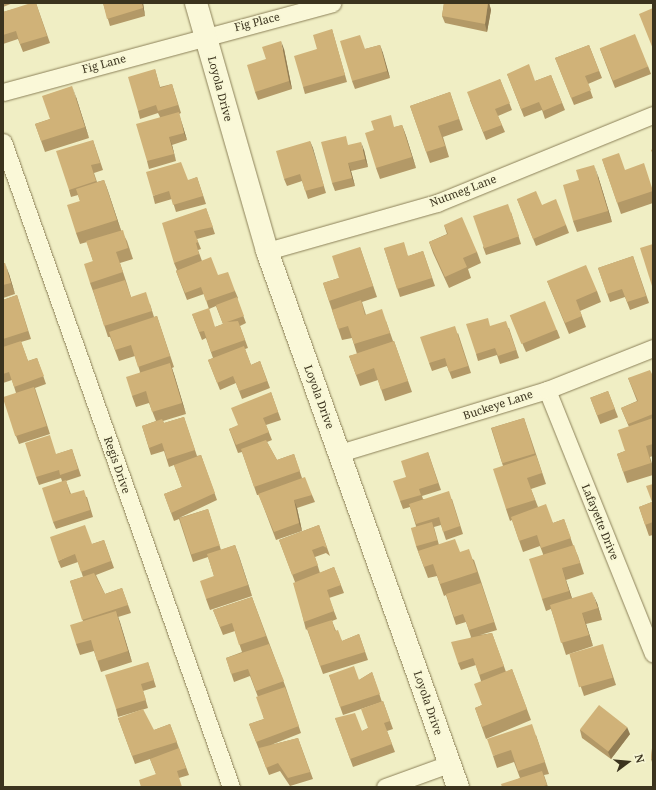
<!DOCTYPE html>
<html>
<head>
<meta charset="utf-8">
<style>
  body { margin:0 }
  #map { position:relative; width:656px; height:790px; overflow:hidden; background:#f0eec4; font-family:"Noto Serif",serif }
  div>[style] { position:absolute }
  .roads { filter:drop-shadow(0 0 1px #8c8159) drop-shadow(0 0 1px #8c8159) }
  .street>* { height:17px; margin:-8.5px; padding:0 8.5px; transform-origin:8.5px; border-radius:8.5px; background:#faf8d8 }
  .secondary>* { height:22px; margin:-11px; padding:0 11px; transform-origin:11px; border-radius:11px; background:#faf8d8 }
  .wall>* { inset:0; background:#b39967; transform-origin:0 0 }
  .shaded-wall>* { inset:0; background:#927d54 }
  .building>* { inset:0; background:#d0b278; transform-origin:0 0 }
  span { translate:-50% -50%; white-space:nowrap; text-align:center; line-height:1.15; -webkit-text-stroke:3px #f7f6d4; paint-order:stroke }
  .street-label { font-size:11px; color:#3b331e }
  .frame { position:absolute; inset:0; border:4px solid #3b331e; pointer-events:none }
  .north { position:absolute; left:608px; top:742px; width:40px; height:40px; -webkit-text-stroke:3px #f7f6d4; paint-order:stroke; rotate:74deg; font-size:11px; font-weight:700; line-height:16px; text-align:center; color:#3b331e }
  .north::after { content:''; display:block; margin:auto; width:14px; height:18px; background:#3b331e; clip-path:polygon(50% 0,100% 100%,50% 72%,0 100%) }
</style>
</head>
<body>
<div id="map">
  <div class="roads">
    <div class="street">
      <div style="left:3px;top:92px;width:341px;rotate:-15.1deg"></div>
      <div style="left:3px;top:142px;width:684px;rotate:70.53deg"></div>
      <div style="left:267px;top:251px;width:177px;rotate:-15.8deg"></div>
      <div style="left:437px;top:203px;width:233px;rotate:-22.2deg"></div>
      <div style="left:547px;top:390px;width:284px;rotate:68.1deg"></div>
      <div style="left:340px;top:453px;width:216px;rotate:-16.9deg"></div>
      <div style="left:547px;top:390px;width:114px;rotate:-21.6deg"></div>
      <div style="left:385px;top:787px;width:68px;rotate:-19.8deg"></div>
    </div>
    <div class="secondary">
      <div style="left:196px;top:3px;width:258px;rotate:74deg"></div>
      <div style="left:267px;top:251px;width:569px;rotate:70.39deg"></div>
    </div>
  </div>
  <div class="wall">
    <div style="clip-path:polygon(3px 3px,13px 3px,3px 7px)"></div>
    <div style="clip-path:polygon(36px 3px,50px 43px,23px 52px,18px 39px,3px 44px,3px 12px)"></div>
    <div style="clip-path:polygon(103px 3px,143px 3px,145px 16px,110px 26px)"></div>
    <div style="clip-path:polygon(444px 3px,489px 3px,491px 10px,487px 32px,445px 23px,442px 16px)"></div>
    <div style="clip-path:polygon(332px 29px,347px 82px,305px 94px,303px 87px,317px 49px)"></div>
    <div style="clip-path:polygon(380px 45px,390px 78px,355px 89px,352px 81px,365px 49px)"></div>
    <div style="clip-path:polygon(589px 45px,602px 78px,588px 84px,593px 98px,574px 105px,555px 58px)"></div>
    <div style="clip-path:polygon(284px 49px,292px 89px,258px 100px,255px 92px,266px 59px)"></div>
    <div style="clip-path:polygon(600px 49px,648px 66px,651px 74px,615px 88px)"></div>
    <div style="clip-path:polygon(155px 69px,160px 87px,172px 84px,181px 113px,179px 114px,187px 140px,172px 145px,176px 161px,149px 169px,147px 161px,160px 117px,158px 113px,140px 119px,138px 111px)"></div>
    <div style="clip-path:polygon(507px 74px,535px 81px,551px 75px,565px 110px,545px 119px,542px 110px,524px 117px)"></div>
    <div style="clip-path:polygon(500px 79px,512px 110px,498px 116px,505px 132px,486px 140px,470px 100px)"></div>
    <div style="clip-path:polygon(450px 92px,463px 130px,443px 137px,449px 157px,430px 163px,410px 106px)"></div>
    <div style="clip-path:polygon(76px 97px,89px 138px,45px 152px,35px 124px,50px 119px)"></div>
    <div style="clip-path:polygon(402px 125px,406px 136px,416px 168px,380px 179px,376px 168px,395px 127px)"></div>
    <div style="clip-path:polygon(93px 140px,103px 170px,94px 173px,97px 182px,104px 180px,121px 230px,127px 241px,133px 259px,120px 263px,127px 284px,131px 297px,150px 304px,154px 317px,157px 316px,174px 367px,172px 368px,186px 414px,163px 421px,164px 423px,184px 417px,197px 456px,201px 455px,217px 500px,179px 518px,208px 509px,221px 550px,235px 545px,252px 596px,210px 610px,206px 599px,214px 576px,208px 557px,193px 562px,179px 519px,174px 521px,164px 494px,182px 487px,174px 465px,169px 467px,164px 451px,151px 455px,142px 426px,156px 421px,149px 403px,136px 407px,132px 396px,140px 372px,135px 356px,119px 361px,110px 337px,108px 337px,94px 294px,90px 283px,93px 261px,87px 242px,80px 244px,76px 233px,80px 201px,78px 195px,71px 197px,69px 190px)"></div>
    <div style="clip-path:polygon(310px 141px,326px 193px,308px 199px,302px 181px,287px 186px,284px 179px)"></div>
    <div style="clip-path:polygon(349px 145px,364px 150px,368px 167px,351px 171px,355px 186px,335px 191px,332px 183px)"></div>
    <div style="clip-path:polygon(602px 159px,653px 189px,653px 203px,621px 214px)"></div>
    <div style="clip-path:polygon(598px 176px,612px 222px,577px 232px,573px 221px)"></div>
    <div style="clip-path:polygon(197px 177px,206px 204px,176px 212px,172px 199px,155px 204px,153px 196px)"></div>
    <div style="clip-path:polygon(517px 199px,542px 205px,566px 225px,569px 233px,536px 246px)"></div>
    <div style="clip-path:polygon(206px 208px,215px 234px,197px 239px,201px 249px,198px 250px,202px 261px,235px 291px,238px 298px,237px 299px,246px 323px,240px 326px,248px 348px,245px 349px,251px 365px,260px 361px,270px 388px,242px 399px,236px 383px,220px 390px,208px 360px,213px 358px,206px 338px,202px 340px,192px 314px,215px 327px,223px 324px,216px 306px,209px 309px,204px 294px,187px 300px,176px 271px,177px 270px,174px 263px)"></div>
    <div style="clip-path:polygon(511px 212px,521px 244px,486px 255px,483px 247px)"></div>
    <div style="clip-path:polygon(444px 225px,477px 252px,481px 263px,468px 269px,471px 278px,449px 288px,433px 253px,429px 242px,447px 234px)"></div>
    <div style="clip-path:polygon(360px 247px,377px 297px,362px 302px,366px 315px,386px 321px,393px 341px,394px 341px,412px 392px,385px 401px,378px 380px,360px 386px,349px 356px,357px 354px,352px 338px,342px 340px,323px 283px,339px 278px)"></div>
    <div style="clip-path:polygon(384px 248px,409px 256px,423px 251px,435px 286px,400px 297px)"></div>
    <div style="clip-path:polygon(633px 256px,649px 303px,630px 310px,625px 297px,610px 302px,598px 268px)"></div>
    <div style="clip-path:polygon(3px 263px,9px 274px,15px 294px,3px 298px)"></div>
    <div style="clip-path:polygon(547px 281px,597px 291px,601px 302px,580px 311px,586px 327px,569px 334px)"></div>
    <div style="clip-path:polygon(17px 295px,31px 339px,21px 342px,28px 361px,37px 358px,46px 384px,35px 388px,50px 434px,19px 444px,16px 436px,16px 393px,12px 380px,3px 383px,3px 300px)"></div>
    <div style="clip-path:polygon(510px 315px,557px 330px,560px 338px,526px 352px)"></div>
    <div style="clip-path:polygon(490px 326px,509px 328px,519px 358px,500px 364px,497px 355px,478px 361px,476px 354px)"></div>
    <div style="clip-path:polygon(458px 333px,471px 373px,452px 379px,447px 366px,432px 371px,429px 363px)"></div>
    <div style="clip-path:polygon(653px 376px,653px 456px,650px 457px,653px 467px,653px 475px,627px 483px,617px 454px,625px 451px,629px 427px,621px 408px,637px 401px,628px 378px)"></div>
    <div style="left:608px;top:391px;width:28px;height:19px;rotate:69deg"></div>
    <div style="clip-path:polygon(271px 392px,281px 420px,266px 425px,272px 440px,267px 442px,277px 460px,294px 454px,302px 478px,312px 495px,315px 502px,297px 508px,302px 531px,276px 540px,259px 495px,257px 495px,242px 452px,238px 453px,229px 429px,238px 426px)"></div>
    <div style="clip-path:polygon(524px 418px,546px 484px,531px 489px,538px 507px,553px 523px,564px 519px,573px 545px,578px 556px,584px 574px,566px 580px,572px 598px,597px 603px,602px 620px,586px 624px,593px 646px,566px 655px,551px 609px,546px 611px,542px 599px,543px 554px,540px 546px,523px 552px,512px 520px,510px 521px,506px 509px,503px 466px,491px 428px)"></div>
    <div style="clip-path:polygon(72px 449px,81px 476px,66px 481px,71px 494px,87px 497px,93px 517px,56px 529px,53px 522px,62px 481px,61px 478px,39px 485px,36px 477px,57px 454px)"></div>
    <div style="clip-path:polygon(428px 452px,441px 490px,422px 496px,423px 499px,452px 499px,463px 534px,446px 540px,441px 525px,434px 527px,439px 545px,460px 552px,474px 560px,497px 630px,480px 635px,492px 633px,506px 672px,512px 669px,531px 720px,486px 739px,475px 708px,482px 705px,481px 681px,476px 665px,461px 670px,458px 663px,471px 637px,466px 622px,456px 625px,446px 595px,444px 596px,437px 576px,428px 578px,416px 546px,416px 526px,410px 507px,403px 509px,400px 501px,406px 477px)"></div>
    <div style="clip-path:polygon(653px 484px,653px 535px,649px 536px,639px 507px,652px 502px)"></div>
    <div style="clip-path:polygon(319px 525px,330px 556px,326px 553px,315px 557px,320px 573px,334px 567px,344px 593px,329px 598px,337px 619px,332px 621px,336px 631px,342px 641px,359px 634px,368px 660px,323px 674px,307px 629px,306px 630px,304px 622px,295px 582px,279px 540px)"></div>
    <div style="clip-path:polygon(104px 540px,114px 568px,96px 575px,105px 594px,122px 588px,131px 613px,118px 617px,132px 662px,101px 672px,94px 651px,80px 655px,76px 644px,83px 621px,70px 581px,83px 577px,78px 562px,61px 568px,58px 561px,92px 544px)"></div>
    <div style="clip-path:polygon(252px 597px,286px 688px,301px 733px,271px 745px,298px 738px,313px 779px,290px 786px,280px 771px,269px 775px,249px 724px,264px 719px,258px 697px,250px 676px,234px 682px,226px 658px,242px 652px,235px 631px,223px 635px,213px 610px)"></div>
    <div style="clip-path:polygon(605px 652px,616px 685px,584px 696px,570px 655px)"></div>
    <div style="clip-path:polygon(148px 662px,156px 687px,143px 691px,148px 708px,118px 717px,116px 709px)"></div>
    <div style="clip-path:polygon(372px 672px,382px 702px,383px 701px,393px 729px,387px 731px,395px 752px,353px 767px,335px 718px,362px 731px,368px 728px,382px 702px,343px 715px,329px 675px,359px 680px)"></div>
    <div style="clip-path:polygon(118px 718px,154px 730px,170px 724px,189px 775px,179px 778px,156px 774px,150px 759px,135px 764px)"></div>
    <div style="clip-path:polygon(580px 730px,630px 734px,611px 759px,582px 738px)"></div>
    <div style="clip-path:polygon(536px 735px,549px 774px,544px 775px,548px 787px,502px 787px,520px 778px,514px 762px,497px 768px,493px 756px)"></div>
    <div style="clip-path:polygon(653px 738px,653px 765px,651px 759px)"></div>
  </div>
  <div class="shaded-wall">
    <div style="clip-path:polygon(142px 3px,143px 3px,145px 16px,143px 8px)"></div>
    <div style="clip-path:polygon(488px 3px,489px 3px,491px 10px,487px 32px,485px 24px)"></div>
    <div style="clip-path:polygon(281px 41px,284px 49px,292px 89px,289px 81px)"></div>
    <div style="clip-path:polygon(380px 45px,383px 53px,390px 78px,387px 71px)"></div>
    <div style="clip-path:polygon(72px 86px,76px 97px,89px 138px,85px 127px)"></div>
    <div style="clip-path:polygon(179px 112px,181px 120px,187px 140px,184px 133px)"></div>
    <div style="clip-path:polygon(402px 125px,406px 136px,416px 168px,412px 157px)"></div>
    <div style="clip-path:polygon(169px 137px,172px 145px,176px 161px,174px 154px)"></div>
    <div style="clip-path:polygon(310px 141px,313px 148px,326px 193px,324px 186px)"></div>
    <div style="clip-path:polygon(361px 142px,364px 150px,368px 167px,365px 159px)"></div>
    <div style="clip-path:polygon(348px 163px,351px 171px,355px 186px,352px 178px)"></div>
    <div style="clip-path:polygon(594px 165px,598px 176px,612px 222px,608px 211px)"></div>
    <div style="clip-path:polygon(104px 180px,108px 191px,121px 231px,117px 220px)"></div>
    <div style="clip-path:polygon(5px 263px,9px 274px,15px 294px,11px 283px)"></div>
    <div style="clip-path:polygon(170px 363px,174px 374px,186px 414px,182px 403px)"></div>
    <div style="clip-path:polygon(294px 500px,297px 508px,302px 531px,299px 523px)"></div>
    <div style="clip-path:polygon(235px 545px,239px 556px,252px 596px,248px 585px)"></div>
    <div style="clip-path:polygon(562px 568px,566px 580px,573px 602px,569px 591px)"></div>
    <div style="clip-path:polygon(592px 592px,597px 603px,602px 620px,598px 608px)"></div>
    <div style="clip-path:polygon(116px 611px,120px 622px,132px 662px,128px 651px)"></div>
    <div style="clip-path:polygon(582px 613px,586px 624px,593px 646px,589px 635px)"></div>
    <div style="clip-path:polygon(627px 727px,630px 734px,611px 759px,608px 752px)"></div>
  </div>
  <div class="building">
    <div style="clip-path:polygon(31px 3px,36px 3px,47px 36px,20px 44px,16px 31px,3px 35px,3px 12px)"></div>
    <div style="clip-path:polygon(103px 3px,142px 3px,143px 8px,107px 19px)"></div>
    <div style="clip-path:polygon(444px 3px,488px 3px,485px 24px,442px 16px)"></div>
    <div style="clip-path:polygon(653px 8px,653px 49px,639px 14px)"></div>
    <div style="clip-path:polygon(332px 29px,345px 75px,303px 87px,294px 56px,317px 49px,313px 35px)"></div>
    <div style="left:635px;top:34px;width:35px;height:38px;rotate:68deg"></div>
    <div style="clip-path:polygon(360px 35px,365px 49px,380px 45px,387px 71px,352px 81px,340px 41px)"></div>
    <div style="clip-path:polygon(281px 41px,289px 81px,255px 92px,247px 65px,266px 59px,262px 47px)"></div>
    <div style="clip-path:polygon(589px 45px,599px 71px,585px 76px,591px 90px,571px 98px,555px 58px)"></div>
    <div style="clip-path:polygon(529px 64px,535px 81px,551px 75px,562px 103px,543px 111px,539px 102px,521px 109px,507px 74px)"></div>
    <div style="clip-path:polygon(155px 69px,160px 88px,172px 84px,178px 105px,158px 111px,156px 105px,138px 111px,128px 77px)"></div>
    <div style="clip-path:polygon(500px 79px,510px 103px,495px 109px,502px 125px,483px 132px,467px 92px)"></div>
    <div style="clip-path:polygon(72px 86px,85px 127px,41px 141px,35px 124px,50px 119px,42px 96px)"></div>
    <div style="clip-path:polygon(450px 92px,459px 119px,438px 126px,445px 146px,426px 152px,410px 106px)"></div>
    <div style="clip-path:polygon(179px 112px,184px 133px,169px 137px,174px 154px,147px 161px,136px 124px)"></div>
    <div style="clip-path:polygon(391px 115px,394px 127px,402px 125px,412px 157px,376px 168px,365px 133px,374px 130px,371px 121px)"></div>
    <div style="clip-path:polygon(346px 136px,348px 145px,361px 142px,365px 159px,348px 163px,352px 178px,332px 183px,321px 142px)"></div>
    <div style="clip-path:polygon(93px 140px,100px 163px,91px 165px,96px 181px,69px 190px,56px 151px)"></div>
    <div style="clip-path:polygon(310px 141px,324px 186px,305px 191px,300px 174px,284px 179px,276px 151px)"></div>
    <div style="clip-path:polygon(653px 149px,653px 155px,651px 150px)"></div>
    <div style="clip-path:polygon(619px 153px,625px 170px,644px 163px,653px 191px,617px 203px,602px 159px)"></div>
    <div style="clip-path:polygon(181px 162px,188px 180px,197px 177px,203px 196px,173px 205px,169px 191px,153px 196px,146px 172px)"></div>
    <div style="clip-path:polygon(594px 165px,608px 211px,573px 221px,563px 185px,579px 180px,576px 170px)"></div>
    <div style="clip-path:polygon(104px 180px,117px 220px,76px 233px,67px 205px,80px 201px,76px 189px)"></div>
    <div style="clip-path:polygon(536px 191px,542px 205px,556px 199px,566px 225px,533px 239px,517px 199px)"></div>
    <div style="left:508px;top:204px;width:34px;height:37px;rotate:71deg"></div>
    <div style="clip-path:polygon(206px 208px,213px 227px,194px 231px,198px 242px,196px 243px,199px 254px,174px 263px,162px 223px)"></div>
    <div style="clip-path:polygon(462px 217px,477px 252px,463px 258px,467px 267px,445px 277px,429px 242px,448px 234px,444px 225px)"></div>
    <div style="clip-path:polygon(123px 230px,128px 248px,116px 252px,123px 272px,90px 283px,84px 264px,93px 261px,86px 241px)"></div>
    <div style="clip-path:polygon(404px 242px,408px 256px,423px 251px,432px 278px,397px 289px,384px 248px)"></div>
    <div style="clip-path:polygon(653px 244px,653px 286px,652px 286px,640px 248px)"></div>
    <div style="clip-path:polygon(360px 247px,373px 286px,329px 301px,323px 283px,339px 278px,332px 256px)"></div>
    <div style="clip-path:polygon(633px 256px,646px 296px,627px 302px,622px 289px,607px 294px,598px 268px)"></div>
    <div style="clip-path:polygon(211px 257px,218px 275px,228px 272px,235px 291px,206px 301px,201px 287px,185px 293px,176px 271px)"></div>
    <div style="clip-path:polygon(3px 263px,5px 263px,11px 283px,3px 285px)"></div>
    <div style="clip-path:polygon(586px 265px,597px 291px,576px 300px,582px 316px,565px 323px,547px 281px)"></div>
    <div style="clip-path:polygon(125px 280px,131px 297px,146px 292px,152px 311px,104px 326px,93px 290px)"></div>
    <div style="clip-path:polygon(17px 295px,28px 331px,3px 339px,3px 300px)"></div>
    <div style="clip-path:polygon(237px 297px,244px 316px,227px 322px,238px 321px,245px 340px,211px 352px,204px 331px,199px 332px,192px 314px,209px 308px,215px 327px,223px 324px,216px 305px)"></div>
    <div style="clip-path:polygon(361px 300px,365px 315px,382px 309px,390px 333px,354px 344px,348px 326px,338px 329px,332px 310px)"></div>
    <div style="left:545px;top:301px;width:31px;height:38px;rotate:68deg"></div>
    <div style="clip-path:polygon(157px 316px,170px 356px,138px 367px,131px 345px,115px 350px,109px 332px)"></div>
    <div style="clip-path:polygon(488px 318px,490px 326px,506px 321px,516px 350px,498px 356px,495px 348px,476px 354px,466px 324px)"></div>
    <div style="clip-path:polygon(455px 326px,468px 366px,449px 372px,445px 358px,429px 363px,420px 337px)"></div>
    <div style="clip-path:polygon(21px 341px,28px 361px,37px 358px,44px 376px,14px 387px,9px 372px,3px 374px,3px 347px)"></div>
    <div style="clip-path:polygon(394px 341px,408px 381px,381px 390px,374px 368px,356px 375px,349px 356px)"></div>
    <div style="clip-path:polygon(244px 346px,251px 365px,260px 361px,267px 381px,239px 391px,233px 376px,217px 383px,208px 360px)"></div>
    <div style="clip-path:polygon(170px 363px,182px 403px,152px 412px,146px 391px,132px 396px,126px 377px)"></div>
    <div style="clip-path:polygon(650px 370px,653px 376px,653px 414px,628px 424px,621px 408px,638px 401px,628px 378px)"></div>
    <div style="left:34px;top:387px;width:41px;height:33px;rotate:72deg"></div>
    <div style="left:608px;top:391px;width:19px;height:19px;rotate:69deg"></div>
    <div style="clip-path:polygon(271px 392px,278px 412px,263px 418px,269px 432px,236px 445px,229px 429px,238px 425px,231px 408px)"></div>
    <div style="clip-path:polygon(184px 417px,195px 450px,167px 459px,162px 443px,149px 448px,142px 426px,162px 419px,164px 423px)"></div>
    <div style="left:524px;top:418px;width:37px;height:34px;rotate:73deg"></div>
    <div style="clip-path:polygon(653px 418px,653px 444px,646px 446px,651px 463px,623px 472px,617px 454px,625px 451px,618px 430px)"></div>
    <div style="clip-path:polygon(50px 435px,56px 454px,72px 449px,78px 469px,60px 475px,59px 470px,36px 477px,25px 443px)"></div>
    <div style="clip-path:polygon(266px 440px,277px 460px,294px 454px,300px 471px,254px 487px,241px 449px)"></div>
    <div style="clip-path:polygon(428px 452px,438px 483px,419px 489px,421px 495px,400px 501px,393px 481px,406px 477px,401px 461px)"></div>
    <div style="clip-path:polygon(201px 455px,215px 493px,171px 513px,164px 494px,182px 487px,174px 465px)"></div>
    <div style="clip-path:polygon(536px 455px,542px 473px,527px 478px,535px 500px,506px 509px,493px 469px)"></div>
    <div style="clip-path:polygon(305px 477px,312px 495px,294px 500px,299px 523px,274px 532px,258px 494px)"></div>
    <div style="clip-path:polygon(66px 480px,70px 494px,84px 490px,90px 510px,53px 522px,42px 488px)"></div>
    <div style="clip-path:polygon(653px 484px,653px 522px,645px 525px,639px 507px,652px 502px,646px 486px)"></div>
    <div style="clip-path:polygon(449px 491px,460px 526px,443px 532px,439px 517px,416px 524px,409px 504px)"></div>
    <div style="clip-path:polygon(546px 504px,553px 523px,564px 519px,571px 538px,541px 548px,537px 535px,519px 541px,511px 517px)"></div>
    <div style="left:208px;top:509px;width:38px;height:30px;rotate:72deg"></div>
    <div style="left:432px;top:522px;width:19px;height:22px;rotate:74deg"></div>
    <div style="clip-path:polygon(85px 525px,92px 544px,104px 540px,111px 561px,81px 572px,75px 554px,58px 561px,50px 537px)"></div>
    <div style="clip-path:polygon(319px 525px,327px 548px,323px 546px,312px 550px,318px 565px,292px 575px,279px 540px)"></div>
    <div style="clip-path:polygon(455px 539px,460px 552px,469px 549px,477px 572px,440px 584px,433px 564px,424px 567px,418px 551px)"></div>
    <div style="clip-path:polygon(235px 545px,248px 585px,206px 599px,200px 581px,214px 576px,207px 554px)"></div>
    <div style="clip-path:polygon(574px 545px,580px 563px,562px 568px,569px 591px,542px 599px,529px 559px)"></div>
    <div style="clip-path:polygon(334px 567px,341px 585px,327px 590px,334px 611px,304px 622px,293px 583px)"></div>
    <div style="clip-path:polygon(94px 573px,105px 594px,122px 588px,128px 605px,82px 620px,70px 581px)"></div>
    <div style="clip-path:polygon(481px 583px,494px 622px,469px 630px,463px 614px,454px 617px,446px 594px)"></div>
    <div style="clip-path:polygon(592px 592px,598px 608px,582px 613px,589px 635px,561px 643px,550px 605px)"></div>
    <div style="clip-path:polygon(252px 597px,266px 636px,239px 645px,232px 623px,220px 627px,213px 610px)"></div>
    <div style="clip-path:polygon(116px 611px,128px 651px,97px 661px,91px 640px,76px 644px,70px 625px)"></div>
    <div style="clip-path:polygon(332px 620px,335px 631px,338px 630px,342px 641px,359px 634px,365px 652px,320px 666px,307px 628px)"></div>
    <div style="clip-path:polygon(492px 633px,504px 666px,479px 675px,473px 658px,458px 663px,451px 642px)"></div>
    <div style="clip-path:polygon(269px 644px,284px 681px,256px 691px,248px 669px,231px 674px,226px 658px)"></div>
    <div style="left:603px;top:644px;width:35px;height:35px;rotate:74deg"></div>
    <div style="clip-path:polygon(148px 662px,154px 680px,141px 684px,146px 700px,116px 709px,105px 675px)"></div>
    <div style="clip-path:polygon(354px 666px,359px 680px,372px 672px,380px 694px,340px 707px,329px 675px)"></div>
    <div style="clip-path:polygon(512px 669px,527px 709px,482px 727px,475px 708px,482px 705px,474px 684px)"></div>
    <div style="clip-path:polygon(285px 687px,299px 726px,256px 742px,249px 724px,264px 719px,256px 697px)"></div>
    <div style="clip-path:polygon(383px 701px,390px 721px,384px 723px,392px 744px,350px 759px,335px 718px,355px 713px,362px 731px,368px 728px,361px 709px)"></div>
    <div style="left:599px;top:705px;width:36px;height:31px;rotate:38deg"></div>
    <div style="clip-path:polygon(143px 709px,154px 730px,170px 724px,177px 742px,132px 756px,118px 718px)"></div>
    <div style="clip-path:polygon(532px 724px,545px 762px,518px 771px,511px 750px,493px 756px,487px 739px)"></div>
    <div style="clip-path:polygon(298px 738px,310px 772px,288px 778px,278px 763px,266px 768px,259px 748px)"></div>
    <div style="clip-path:polygon(653px 738px,653px 759px,651px 759px)"></div>
    <div style="clip-path:polygon(179px 748px,186px 768px,177px 771px,182px 787px,141px 787px,139px 780px,156px 774px,150px 759px)"></div>
    <div style="clip-path:polygon(542px 771px,547px 785px,541px 787px,502px 787px,501px 784px)"></div>
  </div>
  <div class="street-label">
    <span style="left:257px;top:22px;rotate:-14deg">Fig Place</span>
    <span style="left:104px;top:64px;rotate:-15deg">Fig Lane</span>
    <span style="left:220px;top:89px;rotate:75deg">Loyola Drive</span>
    <span style="left:463px;top:191px;rotate:-21deg">Nutmeg Lane</span>
    <span style="left:319px;top:397px;rotate:70deg">Loyola Drive</span>
    <span style="left:498px;top:405px;rotate:-18deg">Buckeye Lane</span>
    <span style="left:117px;top:465px;rotate:71deg">Regis Drive</span>
    <span style="left:600px;top:522px;rotate:68deg">Lafayette Drive</span>
    <span style="left:428px;top:703px;rotate:71deg">Loyola Drive</span>
  </div>
  <div class="frame"></div>
  <div class="north">N</div>
</div>
</body>
</html>
